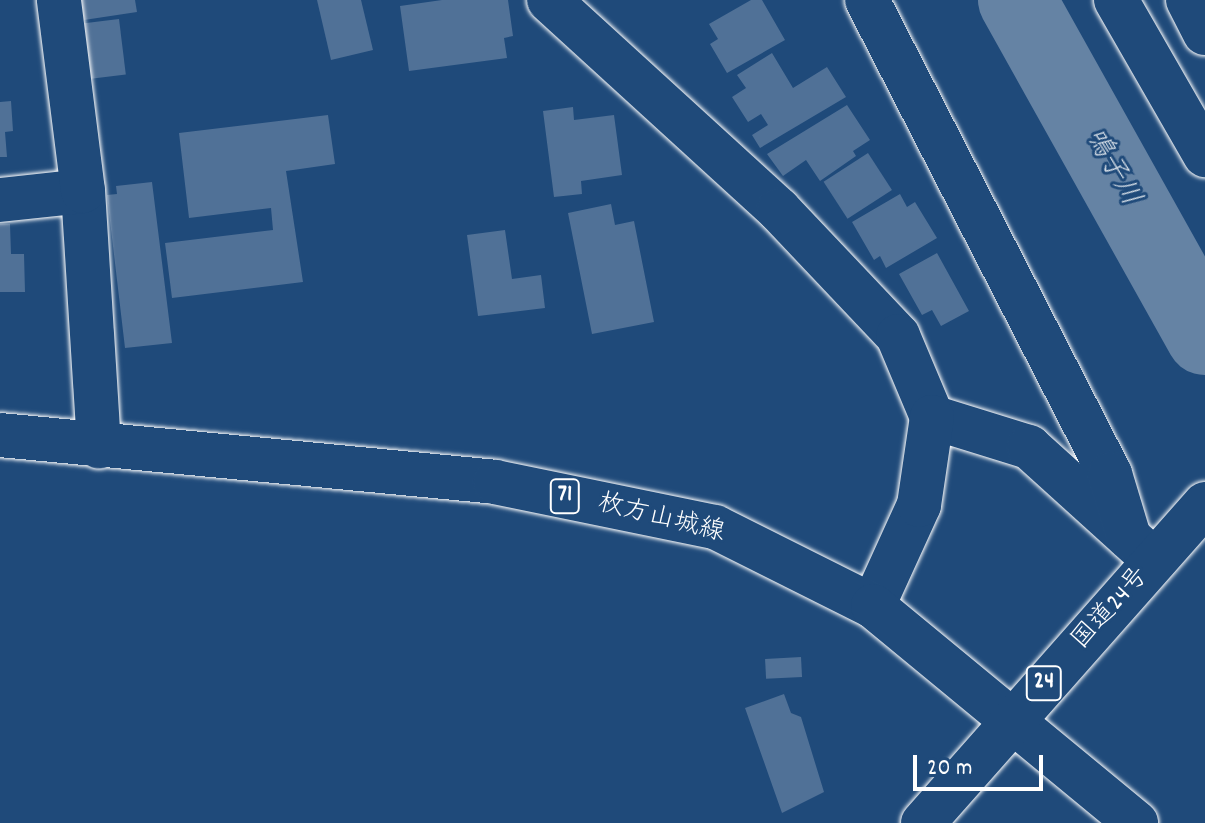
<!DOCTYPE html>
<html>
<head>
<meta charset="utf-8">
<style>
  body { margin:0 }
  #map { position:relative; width:1205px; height:823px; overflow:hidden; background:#1f4a7a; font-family:Dekko,"Klee One",sans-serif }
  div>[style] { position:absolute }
  .river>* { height:78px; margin:-39px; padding:0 39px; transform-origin:39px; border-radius:39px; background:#6583a4 }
  .building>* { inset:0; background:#507197; transform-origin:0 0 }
  .roads { filter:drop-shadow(0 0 2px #fff) drop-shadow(0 0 2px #fff) }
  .street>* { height:44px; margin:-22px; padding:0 22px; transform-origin:22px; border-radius:22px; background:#1f4a7a }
  .primary>* { height:44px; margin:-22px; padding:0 22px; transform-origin:22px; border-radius:22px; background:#1f4a7a }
  .highway>* { height:44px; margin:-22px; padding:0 22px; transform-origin:22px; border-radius:22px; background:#1f4a7a }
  span { translate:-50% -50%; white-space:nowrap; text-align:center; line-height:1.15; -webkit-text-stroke:6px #1f4a7a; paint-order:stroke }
  .shield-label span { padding:2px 6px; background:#1f4a7a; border:2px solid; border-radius:6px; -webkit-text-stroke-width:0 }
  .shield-label { font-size:24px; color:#fff; font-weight:700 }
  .street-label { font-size:26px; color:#fff }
  .water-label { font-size:28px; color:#d8e0e8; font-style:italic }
  .scale { position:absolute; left:913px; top:755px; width:130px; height:36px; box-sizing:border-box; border:4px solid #fff; border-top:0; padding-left:10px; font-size:24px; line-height:28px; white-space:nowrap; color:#fff; -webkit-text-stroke:6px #1f4a7a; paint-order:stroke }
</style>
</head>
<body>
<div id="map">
  <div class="river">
    <div style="left:1017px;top:0;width:385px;rotate:60.8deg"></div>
  </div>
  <div class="building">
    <div style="clip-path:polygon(81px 0,135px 0,137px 12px,84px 20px)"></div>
    <div style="clip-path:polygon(317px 0,361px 0,373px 50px,331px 60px)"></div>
    <div style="clip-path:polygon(442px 0,508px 0,513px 36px,504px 38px,507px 58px,409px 71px,400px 6px)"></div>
    <div style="clip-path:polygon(751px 0,762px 0,785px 40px,727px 73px,710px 44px,718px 39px,709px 24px)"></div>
    <div style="left:119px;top:19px;width:56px;height:35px;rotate:83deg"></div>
    <div style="clip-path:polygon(772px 53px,793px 88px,827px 67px,846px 97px,760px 148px,752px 135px,768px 125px,761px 114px,748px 122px,732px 97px,746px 88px,737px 75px)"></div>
    <div style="clip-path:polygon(11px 101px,13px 131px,5px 132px,7px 157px,0 157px,0 102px)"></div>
    <div style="clip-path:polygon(847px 105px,870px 140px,853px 151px,856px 156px,820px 181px,806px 160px,783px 176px,767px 154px)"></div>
    <div style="clip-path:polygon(573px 107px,574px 120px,614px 115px,622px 175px,581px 181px,582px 194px,554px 197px,543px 111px)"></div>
    <div style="clip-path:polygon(328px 115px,335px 164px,286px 171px,303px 282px,172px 298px,165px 243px,273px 230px,271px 208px,189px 218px,179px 133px)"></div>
    <div style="left:868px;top:153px;width:44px;height:53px;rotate:57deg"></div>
    <div style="clip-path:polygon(152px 182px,172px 343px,125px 348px,107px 195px,117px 194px,116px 186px)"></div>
    <div style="clip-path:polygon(900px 194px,907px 207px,915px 202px,937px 238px,886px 268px,880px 256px,874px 260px,852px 222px)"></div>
    <div style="clip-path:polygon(611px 204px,615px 225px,634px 221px,654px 322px,592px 334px,568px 213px)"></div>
    <div style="clip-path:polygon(0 224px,10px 224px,11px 254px,24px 254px,25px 292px,0 292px)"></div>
    <div style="clip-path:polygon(505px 230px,512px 279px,541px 275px,545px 308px,478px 316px,467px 235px)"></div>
    <div style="clip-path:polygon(937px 253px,969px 311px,941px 326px,932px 310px,922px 315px,899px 274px)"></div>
    <div style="left:801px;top:657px;width:20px;height:36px;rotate:87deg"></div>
    <div style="clip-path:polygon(784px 694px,791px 713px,801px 717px,824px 792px,782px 813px,745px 708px)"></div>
  </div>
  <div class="roads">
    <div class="street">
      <div style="left:549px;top:0;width:311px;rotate:42.4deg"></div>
      <div style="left:779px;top:210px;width:173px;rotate:46.6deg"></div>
      <div style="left:898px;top:336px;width:88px;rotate:67.2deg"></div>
      <div style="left:932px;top:417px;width:102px;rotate:17.2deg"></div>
      <div style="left:1029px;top:447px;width:169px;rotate:42.1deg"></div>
      <div style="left:867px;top:0;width:533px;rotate:62.86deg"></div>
      <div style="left:1110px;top:474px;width:66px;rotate:73.2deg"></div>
      <div style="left:1116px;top:0;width:179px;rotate:60.1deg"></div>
      <div style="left:1188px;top:0;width:37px;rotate:63deg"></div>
      <div style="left:83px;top:191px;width:256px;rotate:86.4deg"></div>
      <div style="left:0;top:200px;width:83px;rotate:-6.2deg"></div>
      <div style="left:83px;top:191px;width:193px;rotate:-97.2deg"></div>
      <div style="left:873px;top:606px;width:111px;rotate:-65.5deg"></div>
      <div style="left:919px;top:505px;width:89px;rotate:-81.6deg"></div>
    </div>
    <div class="primary">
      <div style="left:0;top:435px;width:497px;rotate:5.4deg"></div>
      <div style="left:495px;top:482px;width:225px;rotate:11.6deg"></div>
      <div style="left:715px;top:527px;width:177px;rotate:26.6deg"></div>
      <div style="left:873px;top:606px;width:341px;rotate:39.5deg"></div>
    </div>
    <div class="highway">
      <div style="left:923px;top:823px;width:426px;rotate:-48.5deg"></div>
    </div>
  </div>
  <div class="shield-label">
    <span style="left:565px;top:496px">71</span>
    <span style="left:1044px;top:683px">24</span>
  </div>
  <div class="street-label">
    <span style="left:661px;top:519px;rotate:14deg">枚方山城線</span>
    <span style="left:1111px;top:609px;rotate:-48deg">国道24号</span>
  </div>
  <div class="water-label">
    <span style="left:1111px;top:168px;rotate:61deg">鳴子川</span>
  </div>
  <div class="scale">20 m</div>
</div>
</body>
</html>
